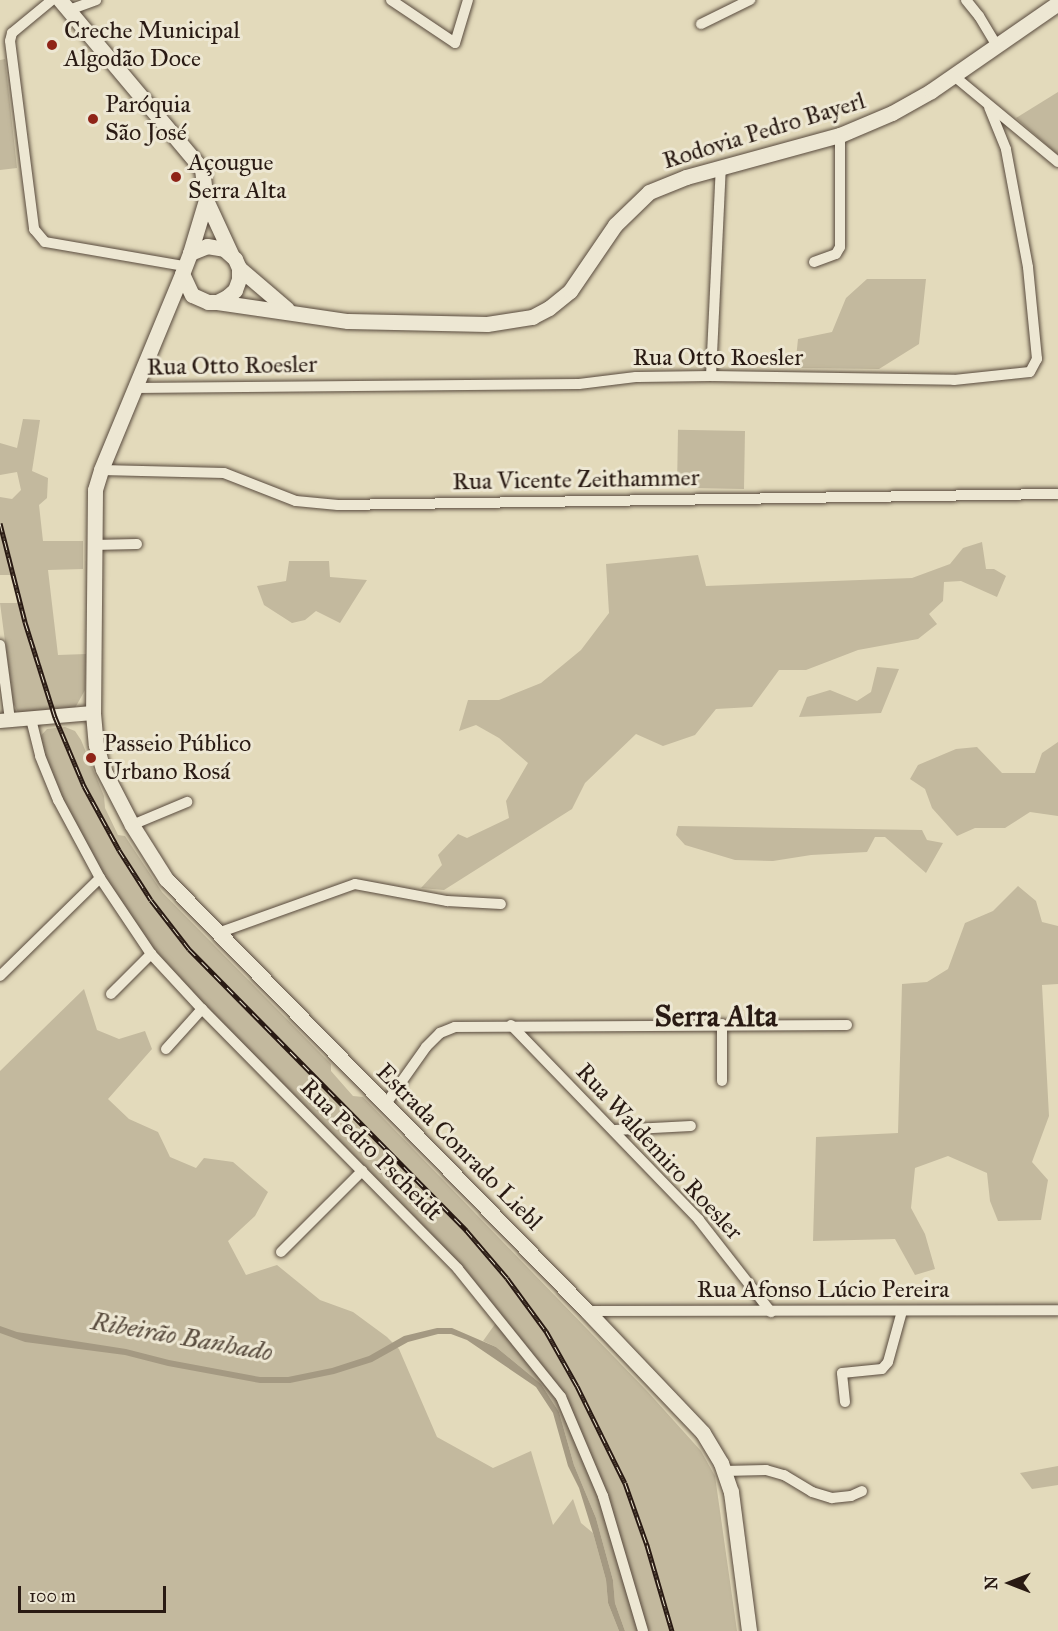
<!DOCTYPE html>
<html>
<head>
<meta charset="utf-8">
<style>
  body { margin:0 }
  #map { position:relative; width:1058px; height:1631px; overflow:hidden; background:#e3dabb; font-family:"IM FELL Great Primer",serif }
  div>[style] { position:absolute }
  .green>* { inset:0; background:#c3b99e; transform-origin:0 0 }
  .water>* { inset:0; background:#a49982 }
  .roads { filter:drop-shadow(0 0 2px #584a3d) drop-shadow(0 0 2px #584a3d) }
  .minor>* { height:10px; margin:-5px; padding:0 5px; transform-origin:5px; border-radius:5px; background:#ede7d3 }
  .tertiary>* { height:14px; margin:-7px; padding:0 7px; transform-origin:7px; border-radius:7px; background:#ede7d3 }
  .secondary>* { height:15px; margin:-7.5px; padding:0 7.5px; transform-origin:7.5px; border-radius:7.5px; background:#ede7d3 }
  .rail>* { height:5px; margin-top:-2.5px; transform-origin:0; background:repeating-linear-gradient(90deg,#ede7d3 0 9px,#291a13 0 18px); box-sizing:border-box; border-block:2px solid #291a13 }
  .dots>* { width:16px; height:16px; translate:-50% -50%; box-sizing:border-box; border:3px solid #ede7d3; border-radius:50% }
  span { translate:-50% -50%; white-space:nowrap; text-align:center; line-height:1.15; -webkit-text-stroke:6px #ede7d3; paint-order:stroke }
  .poi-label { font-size:24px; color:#291a13 }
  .left { translate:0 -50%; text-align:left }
  .street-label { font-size:24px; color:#291a13 }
  .water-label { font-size:26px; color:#5a4d3f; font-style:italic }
  .district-label { font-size:30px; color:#291a13; font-weight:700 }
  .north { position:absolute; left:980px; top:1553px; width:60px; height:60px; -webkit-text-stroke:4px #ede7d3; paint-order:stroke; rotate:270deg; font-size:16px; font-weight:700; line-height:24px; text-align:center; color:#291a13 }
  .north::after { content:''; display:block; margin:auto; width:21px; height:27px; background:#291a13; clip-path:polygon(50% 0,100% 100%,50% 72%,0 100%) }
  .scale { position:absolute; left:18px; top:1586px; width:148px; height:27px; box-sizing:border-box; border:3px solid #291a13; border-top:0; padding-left:8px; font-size:18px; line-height:21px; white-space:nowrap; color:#291a13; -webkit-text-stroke:4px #ede7d3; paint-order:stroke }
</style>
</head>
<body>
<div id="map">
  <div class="green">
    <div style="clip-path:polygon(5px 59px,17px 168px,0 170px,0 60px)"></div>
    <div style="clip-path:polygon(1058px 92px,1058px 155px,1016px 118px)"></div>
    <div style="clip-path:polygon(867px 279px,926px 279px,919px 344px,879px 369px,795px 368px,798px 339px,832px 332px,846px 298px)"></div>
    <div style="clip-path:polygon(23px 419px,40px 420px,32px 471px,48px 478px,47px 498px,39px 505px,43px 541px,83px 541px,83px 569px,48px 570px,58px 655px,86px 654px,85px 690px,75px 708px,19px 714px,13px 703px,0 603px,20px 603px,13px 575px,0 575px,0 497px,12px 499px,21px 490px,17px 472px,0 475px,0 443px,17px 448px)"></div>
    <div style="left:745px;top:431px;width:58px;height:67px;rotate:91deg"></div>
    <div style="clip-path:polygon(982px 542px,986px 569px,994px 569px,1006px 576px,997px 597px,961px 581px,944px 582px,943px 601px,929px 614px,937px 624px,918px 639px,858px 650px,806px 670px,779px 670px,752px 707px,716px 709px,695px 735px,663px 746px,636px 734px,585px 783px,572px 809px,444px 890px,421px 888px,442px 865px,438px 855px,458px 834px,467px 838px,509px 818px,506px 801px,528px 763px,499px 738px,476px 725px,459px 731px,468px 700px,499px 700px,541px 683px,581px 650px,609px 613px,606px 564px,698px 555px,706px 586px,912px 578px,950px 564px,963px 548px)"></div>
    <div style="clip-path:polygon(289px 561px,329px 561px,330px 577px,367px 580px,340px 623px,316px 611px,305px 620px,292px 623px,264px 605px,257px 586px,286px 581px)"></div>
    <div style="clip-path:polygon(877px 667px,899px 669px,881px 713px,799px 717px,807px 697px,830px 690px,857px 701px,871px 692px)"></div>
    <div style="clip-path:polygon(65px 727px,75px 731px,81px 740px,104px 796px,105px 808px,118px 835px,125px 836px,162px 892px,331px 1064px,331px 1071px,353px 1096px,363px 1097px,648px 1392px,701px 1451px,715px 1476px,737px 1631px,625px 1631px,615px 1603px,613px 1580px,596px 1518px,574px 1465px,559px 1412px,541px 1384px,496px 1347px,483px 1341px,498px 1320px,458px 1269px,151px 954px,70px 822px,37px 740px,47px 729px)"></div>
    <div style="clip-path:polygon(1058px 742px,1058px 816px,1030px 812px,1005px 828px,975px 828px,957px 836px,932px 808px,925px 789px,910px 779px,918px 765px,956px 749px,977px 747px,1002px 773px,1035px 773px,1042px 753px)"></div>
    <div style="clip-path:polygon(678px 826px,922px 830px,927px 840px,943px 843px,926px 873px,885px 837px,875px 837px,867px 852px,811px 855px,773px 861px,735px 860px,685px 845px,676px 835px)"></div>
    <div style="clip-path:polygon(1018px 886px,1036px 901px,1042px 922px,1058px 926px,1058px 984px,1042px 985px,1049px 1116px,1032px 1162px,1048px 1180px,1041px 1220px,998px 1221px,990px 1201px,987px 1173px,948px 1156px,915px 1168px,911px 1208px,925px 1234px,935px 1269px,915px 1275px,895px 1239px,813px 1241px,816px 1137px,898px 1133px,902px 984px,927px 982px,948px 969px,965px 923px,993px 911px)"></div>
    <div style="clip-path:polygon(84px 989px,97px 1030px,119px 1039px,145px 1031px,152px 1049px,108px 1099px,129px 1119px,158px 1132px,170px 1157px,196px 1168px,204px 1158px,233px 1162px,268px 1192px,255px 1216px,228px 1241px,246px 1275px,277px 1265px,320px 1300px,353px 1312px,387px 1337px,399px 1349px,437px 1437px,493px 1468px,531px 1451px,553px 1525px,573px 1499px,581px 1523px,593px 1533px,606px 1580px,608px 1603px,619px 1631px,0 1631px,0 1071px)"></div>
    <div style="clip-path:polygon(1058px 1466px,1058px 1485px,1032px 1489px,1020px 1473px)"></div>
  </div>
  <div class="water">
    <div style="clip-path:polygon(0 1326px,17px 1332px,126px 1349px,169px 1360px,260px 1377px,288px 1377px,332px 1368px,369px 1356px,404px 1336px,437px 1328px,452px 1328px,496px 1347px,541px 1384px,559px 1412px,574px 1465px,596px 1518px,613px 1580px,615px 1603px,625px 1631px,619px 1631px,608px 1603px,606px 1580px,593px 1533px,579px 1488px,568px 1466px,553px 1413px,536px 1387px,467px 1340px,451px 1334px,438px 1334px,408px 1342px,372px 1362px,334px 1374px,290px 1383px,260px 1383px,168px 1366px,125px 1355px,25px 1342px,0 1333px)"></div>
  </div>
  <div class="roads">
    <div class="minor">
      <div style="left:52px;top:0;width:52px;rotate:140.5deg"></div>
      <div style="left:12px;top:33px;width:8px;rotate:104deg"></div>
      <div style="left:10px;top:41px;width:190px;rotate:82.7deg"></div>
      <div style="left:34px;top:229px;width:17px;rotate:50deg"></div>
      <div style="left:45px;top:242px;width:141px;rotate:9.8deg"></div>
      <div style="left:391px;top:0;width:77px;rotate:33.9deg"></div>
      <div style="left:455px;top:43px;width:45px;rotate:-73.2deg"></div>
      <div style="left:966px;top:0;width:21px;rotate:51deg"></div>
      <div style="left:979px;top:16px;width:35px;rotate:59deg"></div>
      <div style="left:69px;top:10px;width:29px;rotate:-20deg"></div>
      <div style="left:701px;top:24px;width:55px;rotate:-26.1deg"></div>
      <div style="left:954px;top:76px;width:135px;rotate:39.6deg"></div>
      <div style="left:814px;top:262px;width:23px;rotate:-20deg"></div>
      <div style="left:836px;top:254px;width:8px;rotate:-60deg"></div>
      <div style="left:840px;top:247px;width:112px;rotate:-90deg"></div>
      <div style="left:711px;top:376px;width:209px;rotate:-87.3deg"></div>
      <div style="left:134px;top:388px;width:445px;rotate:-0.5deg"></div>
      <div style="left:579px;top:384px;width:57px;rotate:-7deg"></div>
      <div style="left:636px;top:377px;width:75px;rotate:-0.8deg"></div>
      <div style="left:711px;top:376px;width:243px;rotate:0.9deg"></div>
      <div style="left:954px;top:380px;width:76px;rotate:-6deg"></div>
      <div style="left:1030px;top:372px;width:15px;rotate:-62deg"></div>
      <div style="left:1037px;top:359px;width:92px;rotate:-95.6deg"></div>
      <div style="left:1028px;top:267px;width:120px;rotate:-100.6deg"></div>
      <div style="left:1006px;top:149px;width:45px;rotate:-112deg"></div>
      <div style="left:101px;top:470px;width:123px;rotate:1.4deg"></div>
      <div style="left:224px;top:473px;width:77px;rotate:21.3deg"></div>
      <div style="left:296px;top:501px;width:42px;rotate:5.4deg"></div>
      <div style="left:338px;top:505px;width:720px;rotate:-0.88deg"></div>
      <div style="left:93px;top:545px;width:44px;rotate:-1.3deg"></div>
      <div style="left:0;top:645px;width:76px;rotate:82.4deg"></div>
      <div style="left:31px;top:719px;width:38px;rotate:76deg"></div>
      <div style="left:40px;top:756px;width:48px;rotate:67.8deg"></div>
      <div style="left:58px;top:800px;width:89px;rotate:61.7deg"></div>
      <div style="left:100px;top:878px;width:92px;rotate:56.1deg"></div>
      <div style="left:151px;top:954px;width:75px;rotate:47.2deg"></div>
      <div style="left:202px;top:1009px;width:365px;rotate:45.4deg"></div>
      <div style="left:458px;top:1269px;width:164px;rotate:51.2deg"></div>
      <div style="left:561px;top:1397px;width:108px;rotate:67deg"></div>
      <div style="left:603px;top:1496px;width:141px;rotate:73.5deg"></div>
      <div style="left:132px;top:825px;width:60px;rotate:-22.7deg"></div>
      <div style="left:218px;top:933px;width:145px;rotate:-19.7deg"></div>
      <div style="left:355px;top:884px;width:94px;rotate:10.5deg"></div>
      <div style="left:447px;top:901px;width:54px;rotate:3.2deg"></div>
      <div style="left:0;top:976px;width:140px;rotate:-44.4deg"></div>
      <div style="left:111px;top:994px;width:57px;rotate:-45deg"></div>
      <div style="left:722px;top:1024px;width:57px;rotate:90deg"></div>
      <div style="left:511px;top:1025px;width:271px;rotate:46deg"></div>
      <div style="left:699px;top:1220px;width:117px;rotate:52deg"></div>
      <div style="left:166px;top:1049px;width:54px;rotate:-48deg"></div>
      <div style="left:385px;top:1105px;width:71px;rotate:-54.7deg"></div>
      <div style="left:426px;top:1047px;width:20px;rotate:-45deg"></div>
      <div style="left:440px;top:1033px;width:16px;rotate:-22deg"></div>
      <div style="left:455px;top:1027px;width:392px;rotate:-0.3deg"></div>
      <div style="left:615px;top:1130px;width:76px;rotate:-3deg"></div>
      <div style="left:281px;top:1252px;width:115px;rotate:-45deg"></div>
      <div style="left:587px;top:1311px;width:471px;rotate:-0.1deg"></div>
      <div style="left:845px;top:1402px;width:29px;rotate:-96deg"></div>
      <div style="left:842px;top:1373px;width:40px;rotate:-5.7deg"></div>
      <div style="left:882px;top:1369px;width:9px;rotate:-49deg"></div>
      <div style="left:888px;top:1362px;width:53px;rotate:-74.6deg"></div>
      <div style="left:724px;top:1471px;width:42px;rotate:-1.4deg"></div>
      <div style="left:766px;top:1470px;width:19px;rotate:16deg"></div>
      <div style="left:784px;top:1475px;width:33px;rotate:31deg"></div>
      <div style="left:812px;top:1492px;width:21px;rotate:17deg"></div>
      <div style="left:832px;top:1498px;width:19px;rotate:-6deg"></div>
      <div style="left:851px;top:1496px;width:12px;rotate:-24deg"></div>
    </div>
    <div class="tertiary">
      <div style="left:0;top:721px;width:93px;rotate:-4.9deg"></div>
    </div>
    <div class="secondary">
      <div style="left:60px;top:0;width:221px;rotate:50deg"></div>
      <div style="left:202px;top:169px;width:31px;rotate:83deg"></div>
      <div style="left:206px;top:200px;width:55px;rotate:106.8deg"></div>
      <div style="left:206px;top:200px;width:60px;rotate:65.2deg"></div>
      <div style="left:239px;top:268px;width:11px;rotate:90deg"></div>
      <div style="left:239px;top:279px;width:12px;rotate:110deg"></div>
      <div style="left:235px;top:290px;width:11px;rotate:139deg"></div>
      <div style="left:227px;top:297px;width:11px;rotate:153deg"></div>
      <div style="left:217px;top:302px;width:9px;rotate:180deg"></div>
      <div style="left:208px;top:302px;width:17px;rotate:-156deg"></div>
      <div style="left:192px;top:295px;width:23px;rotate:-115deg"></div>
      <div style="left:182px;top:274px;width:22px;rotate:-69deg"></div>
      <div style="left:190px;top:253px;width:18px;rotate:-22deg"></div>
      <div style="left:207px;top:246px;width:17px;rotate:10deg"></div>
      <div style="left:224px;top:249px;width:15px;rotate:42deg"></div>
      <div style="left:235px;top:259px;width:10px;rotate:66deg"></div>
      <div style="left:239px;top:268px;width:63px;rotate:40.5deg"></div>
      <div style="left:182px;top:274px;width:212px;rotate:112.5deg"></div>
      <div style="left:101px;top:470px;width:21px;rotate:107deg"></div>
      <div style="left:95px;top:490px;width:223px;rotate:90.5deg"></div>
      <div style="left:93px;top:713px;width:32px;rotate:85deg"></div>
      <div style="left:96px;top:745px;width:25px;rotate:74deg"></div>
      <div style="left:103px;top:769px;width:63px;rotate:62.6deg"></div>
      <div style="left:132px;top:825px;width:64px;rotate:57.8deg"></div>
      <div style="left:166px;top:879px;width:603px;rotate:45.74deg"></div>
      <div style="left:587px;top:1311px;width:168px;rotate:46.4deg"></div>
      <div style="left:703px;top:1433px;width:35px;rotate:59deg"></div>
      <div style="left:721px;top:1463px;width:31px;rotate:71deg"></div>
      <div style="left:731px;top:1492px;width:140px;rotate:82.6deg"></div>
      <div style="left:217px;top:302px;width:132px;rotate:8.3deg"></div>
      <div style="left:348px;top:321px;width:139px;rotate:1.2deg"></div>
      <div style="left:487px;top:324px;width:46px;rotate:-8.8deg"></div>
      <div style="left:532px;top:317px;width:19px;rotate:-28deg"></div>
      <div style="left:549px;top:308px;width:27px;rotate:-39deg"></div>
      <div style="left:570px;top:291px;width:80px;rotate:-55.7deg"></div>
      <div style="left:615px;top:225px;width:47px;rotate:-44.1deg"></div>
      <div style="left:649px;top:192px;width:40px;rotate:-22deg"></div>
      <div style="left:686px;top:177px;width:160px;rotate:-15.3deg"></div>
      <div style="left:840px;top:135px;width:56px;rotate:-22.9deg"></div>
      <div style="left:892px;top:113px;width:45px;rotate:-29.4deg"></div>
      <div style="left:931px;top:91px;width:155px;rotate:-34.7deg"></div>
    </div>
  </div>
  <div class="rail">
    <div style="left:0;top:523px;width:102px;rotate:75.8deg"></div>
    <div style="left:25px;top:622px;width:100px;rotate:72.5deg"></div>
    <div style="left:55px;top:717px;width:75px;rotate:67.2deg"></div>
    <div style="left:84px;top:786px;width:73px;rotate:61.3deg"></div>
    <div style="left:119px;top:850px;width:59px;rotate:57.4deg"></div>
    <div style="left:151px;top:900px;width:62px;rotate:52.2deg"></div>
    <div style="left:189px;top:949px;width:395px;rotate:45.4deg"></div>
    <div style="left:466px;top:1230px;width:63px;rotate:49.5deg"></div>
    <div style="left:507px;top:1278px;width:66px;rotate:53.7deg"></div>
    <div style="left:546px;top:1331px;width:63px;rotate:60.6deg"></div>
    <div style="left:577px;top:1386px;width:108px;rotate:63.7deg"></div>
    <div style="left:625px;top:1483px;width:66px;rotate:70.5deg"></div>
    <div style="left:647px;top:1545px;width:90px;rotate:73.8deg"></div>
  </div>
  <div class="dots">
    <div style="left:52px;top:45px;background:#8f2418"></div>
    <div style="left:93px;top:119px;background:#8f2418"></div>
    <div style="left:176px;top:177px;background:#8f2418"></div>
    <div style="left:91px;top:758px;background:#8f2418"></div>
  </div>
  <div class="poi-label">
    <span class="left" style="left:64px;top:45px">Creche Municipal<br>Algodão Doce</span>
    <span class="left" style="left:105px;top:119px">Paróquia<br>São José</span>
    <span class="left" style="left:188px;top:177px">Açougue<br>Serra Alta</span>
    <span class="left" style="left:103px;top:758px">Passeio Público<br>Urbano Rosá</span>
  </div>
  <div class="street-label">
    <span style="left:764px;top:131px;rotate:-17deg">Rodovia Pedro Bayerl</span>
    <span style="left:718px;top:358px">Rua Otto Roesler</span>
    <span style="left:232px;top:366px;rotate:-1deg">Rua Otto Roesler</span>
    <span style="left:576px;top:480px;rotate:-1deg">Rua Vicente Zeithammer</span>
    <span style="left:459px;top:1147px;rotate:45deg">Estrada Conrado Liebl</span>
    <span style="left:371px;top:1150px;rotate:45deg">Rua Pedro Pscheidt</span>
    <span style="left:659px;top:1152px;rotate:47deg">Rua Waldemiro Roesler</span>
    <span style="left:823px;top:1290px">Rua Afonso Lúcio Pereira</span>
  </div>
  <div class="water-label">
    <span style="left:182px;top:1337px;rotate:10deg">Ribeirão Banhado</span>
  </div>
  <div class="district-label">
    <span style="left:716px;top:1016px">Serra Alta</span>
  </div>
  <div class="north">N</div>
  <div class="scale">100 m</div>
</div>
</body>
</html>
